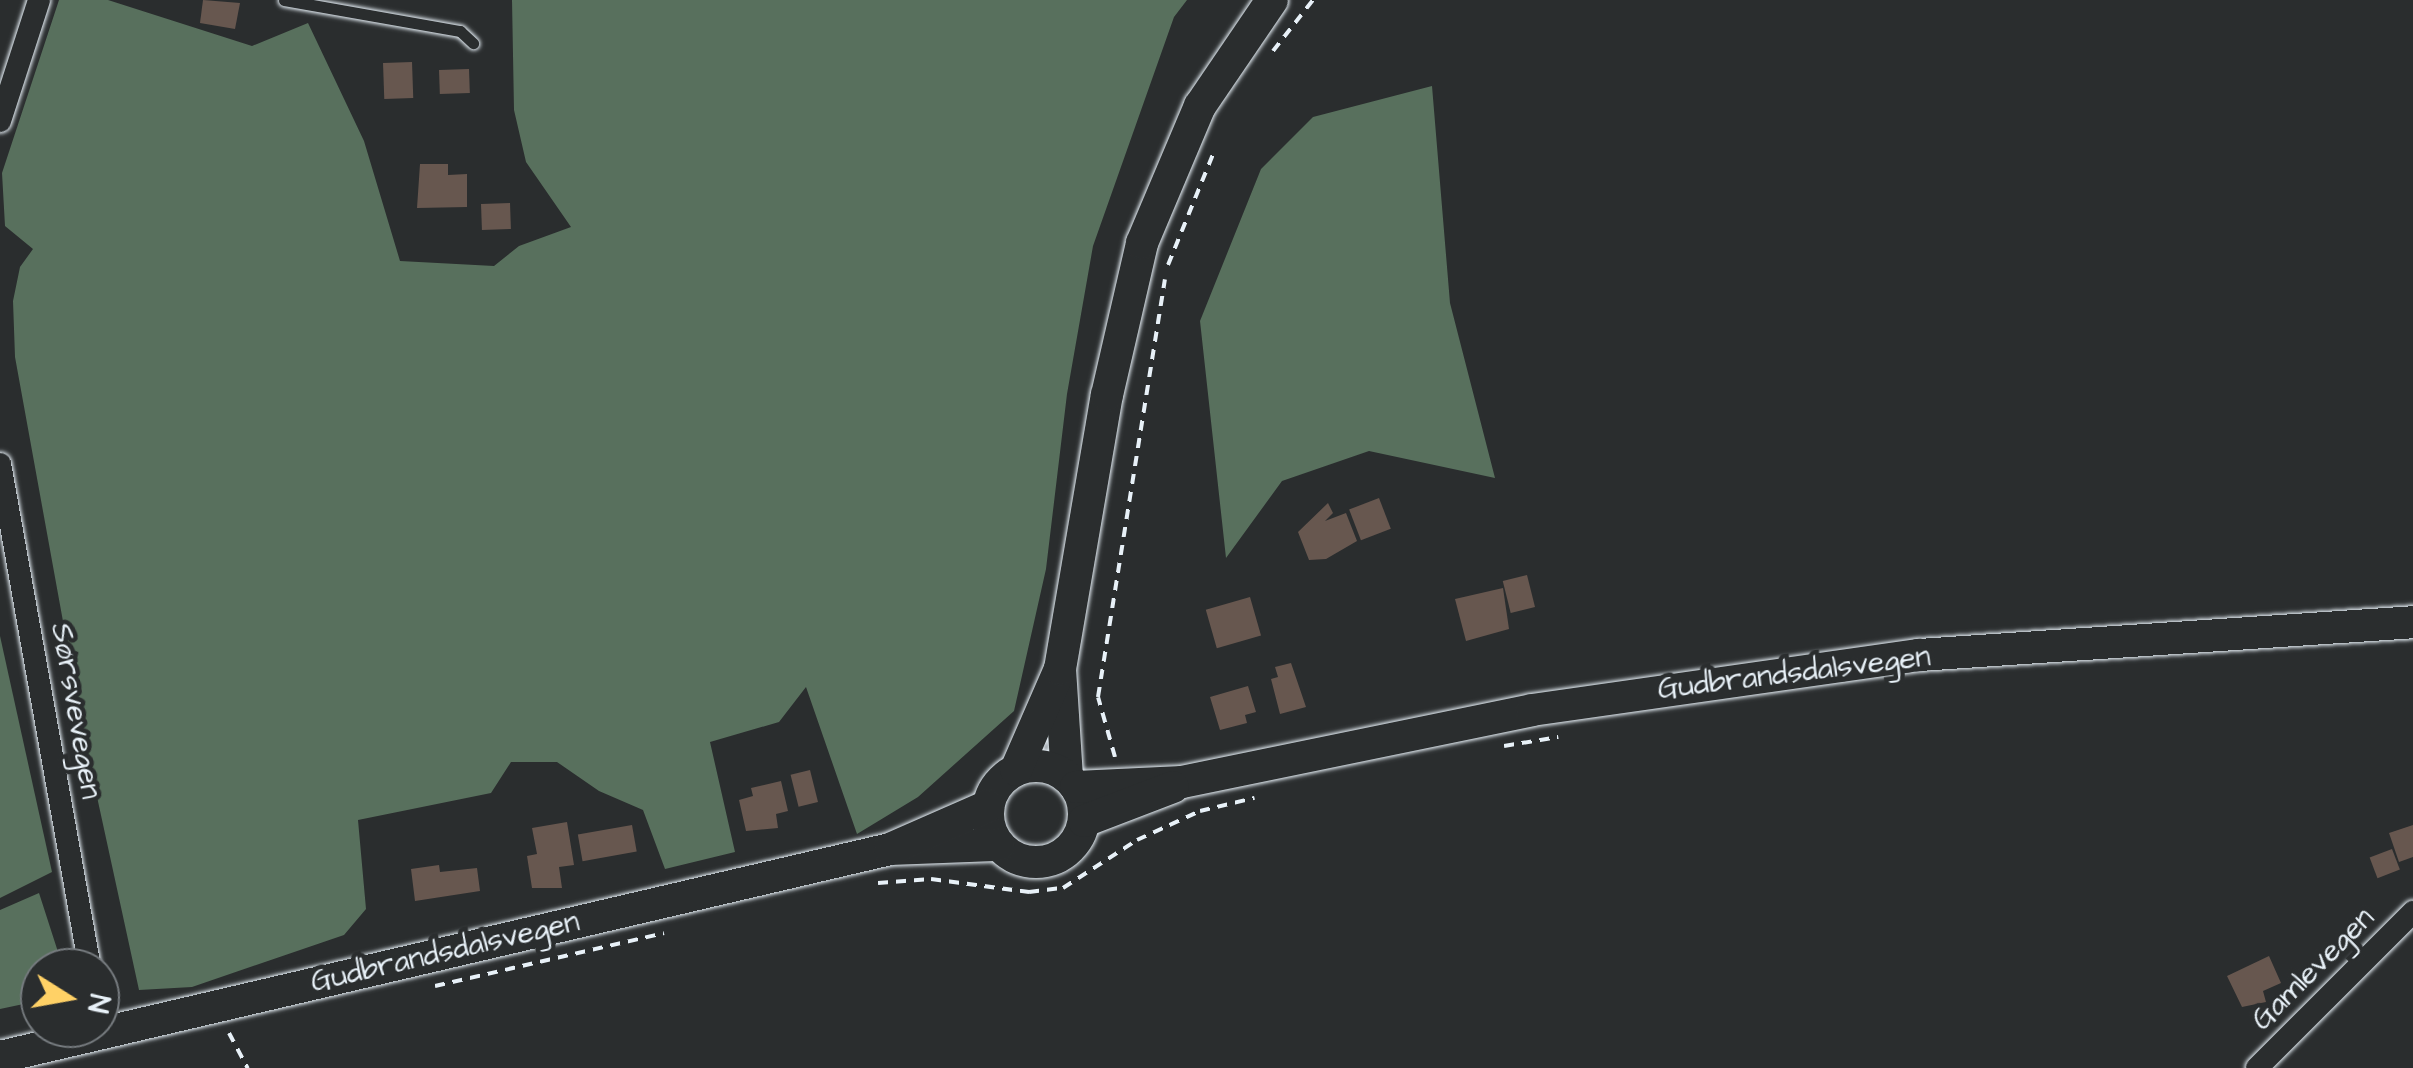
<!DOCTYPE html>
<html>
<head>
<meta charset="utf-8">
<style>
  body { margin:0 }
  #map { position:relative; width:2413px; height:1068px; overflow:hidden; background:#2a2d2e; font-family:"Architects Daughter",sans-serif }
  div>[style] { position:absolute }
  .green>* { inset:0; background:#58705d }
  .building>* { inset:0; background:#67574f; transform-origin:0 0 }
  .path>* { height:4px; margin-top:-2px; transform-origin:0; background:repeating-linear-gradient(90deg,#e8f1f8 0 10px,transparent 0 18px) }
  .roads { filter:drop-shadow(0 0 2px #e8f1f8) drop-shadow(0 0 2px #e8f1f8) }
  .service>* { height:11px; margin:-5.5px; padding:0 5.5px; transform-origin:5.5px; border-radius:5.5px; background:#2a2d2e }
  .minor>* { height:22px; margin:-11px; padding:0 11px; transform-origin:11px; border-radius:11px; background:#2a2d2e }
  .secondary>* { height:32px; margin:-16px; padding:0 16px; transform-origin:16px; border-radius:16px; background:#2a2d2e }
  .secondary>.ring { margin:-16px; padding:0; box-sizing:content-box; background:none; border:32px solid #2a2d2e; border-radius:50% }
  span { translate:-50% -50%; white-space:nowrap; text-align:center; line-height:1.15; -webkit-text-stroke:9px #2a2d2e; paint-order:stroke }
  .street-label { font-size:30px; color:#e8f1f8 }
  .north { position:absolute; left:20px; top:948px; width:100px; height:100px; box-sizing:border-box; background:#2a2d2e; border:2px solid #767b7f; border-radius:50%; rotate:101deg; font-size:28px; font-weight:700; line-height:40px; text-align:center; color:#e8f1f8 }
  .north::after { content:''; display:block; margin:auto; width:35px; height:45px; background:#ffd166; clip-path:polygon(50% 0,100% 100%,50% 72%,0 100%) }
</style>
</head>
<body>
<div id="map">
  <div class="green">
    <div style="clip-path:polygon(59px 0,108px 0,252px 46px,308px 23px,364px 141px,400px 261px,494px 266px,519px 246px,571px 227px,526px 162px,514px 110px,512px 0,1187px 0,1174px 17px,1093px 246px,1067px 394px,1046px 569px,1014px 711px,918px 797px,857px 834px,806px 687px,779px 722px,710px 742px,735px 852px,665px 869px,643px 810px,599px 791px,557px 762px,511px 762px,491px 793px,358px 820px,366px 909px,344px 935px,192px 987px,139px 990px,84px 737px,15px 357px,13px 301px,20px 267px,33px 249px,5px 226px,2px 173px)"></div>
    <div style="clip-path:polygon(1432px 86px,1450px 303px,1495px 478px,1369px 451px,1282px 481px,1226px 558px,1200px 321px,1261px 169px,1313px 117px)"></div>
    <div style="clip-path:polygon(0 636px,52px 872px,0 898px)"></div>
    <div style="clip-path:polygon(39px 893px,59px 955px,52px 968px,40px 968px,33px 1002px,0 1009px,0 910px)"></div>
  </div>
  <div class="building">
    <div style="clip-path:polygon(203px 0,240px 3px,235px 29px,200px 23px)"></div>
    <div style="left:412px;top:62px;width:36px;height:29px;rotate:88deg"></div>
    <div style="left:469px;top:69px;width:24px;height:30px;rotate:88deg"></div>
    <div style="clip-path:polygon(420px 164px,448px 164px,448px 175px,467px 174px,467px 207px,417px 208px)"></div>
    <div style="left:510px;top:203px;width:26px;height:29px;rotate:88deg"></div>
    <div style="left:1379px;top:498px;width:33px;height:32px;rotate:69deg"></div>
    <div style="clip-path:polygon(1328px 503px,1333px 513px,1325px 521px,1346px 513px,1357px 541px,1326px 559px,1309px 560px,1298px 532px)"></div>
    <div style="left:1527px;top:575px;width:33px;height:25px;rotate:76deg"></div>
    <div style="clip-path:polygon(1503px 588px,1509px 629px,1466px 641px,1455px 599px)"></div>
    <div style="left:1250px;top:597px;width:40px;height:46px;rotate:74deg"></div>
    <div style="clip-path:polygon(1291px 663px,1306px 707px,1280px 714px,1271px 679px,1278px 677px,1275px 667px)"></div>
    <div style="clip-path:polygon(1248px 686px,1256px 712px,1245px 715px,1247px 723px,1220px 730px,1210px 697px)"></div>
    <div style="left:810px;top:770px;width:33px;height:20px;rotate:76deg"></div>
    <div style="clip-path:polygon(781px 781px,788px 811px,776px 814px,778px 828px,746px 831px,739px 800px,753px 796px,751px 788px)"></div>
    <div style="clip-path:polygon(567px 822px,574px 865px,559px 867px,562px 888px,532px 888px,527px 856px,537px 854px,532px 828px)"></div>
    <div style="left:632px;top:825px;width:27px;height:55px;rotate:80deg"></div>
    <div style="clip-path:polygon(2413px 825px,2413px 857px,2399px 862px,2389px 833px)"></div>
    <div style="left:2392px;top:849px;width:22px;height:24px;rotate:69deg"></div>
    <div style="clip-path:polygon(439px 865px,440px 872px,477px 868px,480px 891px,415px 901px,411px 869px)"></div>
    <div style="clip-path:polygon(2269px 956px,2281px 983px,2263px 991px,2266px 1002px,2242px 1007px,2227px 976px)"></div>
  </div>
  <div class="path">
    <div style="left:1273px;top:51px;width:65px;rotate:-51.9deg"></div>
    <div style="left:1168px;top:265px;width:125px;rotate:-67.9deg"></div>
    <div style="left:1504px;top:746px;width:55px;rotate:-9.5deg"></div>
    <div style="left:1115px;top:757px;width:62px;rotate:-105.8deg"></div>
    <div style="left:1098px;top:697px;width:423px;rotate:-80.9deg"></div>
    <div style="left:878px;top:883px;width:53px;rotate:-4.3deg"></div>
    <div style="left:931px;top:879px;width:99px;rotate:7.6deg"></div>
    <div style="left:1029px;top:892px;width:34px;rotate:-7deg"></div>
    <div style="left:1063px;top:888px;width:88px;rotate:-33deg"></div>
    <div style="left:1137px;top:840px;width:69px;rotate:-24.7deg"></div>
    <div style="left:1200px;top:811px;width:56px;rotate:-13.5deg"></div>
    <div style="left:435px;top:986px;width:235px;rotate:-13deg"></div>
    <div style="left:229px;top:1033px;width:40px;rotate:62deg"></div>
  </div>
  <div class="roads">
    <div class="service">
      <div style="left:284px;top:0;width:179px;rotate:10deg"></div>
      <div style="left:460px;top:31px;width:18px;rotate:43deg"></div>
    </div>
    <div class="minor">
      <div style="left:0;top:121px;width:127px;rotate:-72.1deg"></div>
      <div style="left:0;top:464px;width:512px;rotate:79.88deg"></div>
      <div style="left:2257px;top:1068px;width:221px;rotate:-45deg"></div>
    </div>
    <div class="secondary">
      <div style="left:1060px;top:669px;width:108px;rotate:86.3deg"></div>
      <div class="ring" style="left:988px;top:766px;width:64px;height:64px"></div>
      <div style="left:1016px;top:770px;width:110px;rotate:-66.5deg"></div>
      <div style="left:1060px;top:669px;width:278px;rotate:-80.3deg"></div>
      <div style="left:1107px;top:395px;width:156px;rotate:-77deg"></div>
      <div style="left:1142px;top:243px;width:149px;rotate:-67.1deg"></div>
      <div style="left:1200px;top:106px;width:128px;rotate:-55.8deg"></div>
      <div style="left:1076px;top:787px;width:106px;rotate:-2.7deg"></div>
      <div style="left:1182px;top:782px;width:357px;rotate:-11.6deg"></div>
      <div style="left:1532px;top:710px;width:391px;rotate:-8.1deg"></div>
      <div style="left:1919px;top:655px;width:495px;rotate:-3.8deg"></div>
      <div style="left:1084px;top:821px;width:95px;rotate:-20.9deg"></div>
      <div style="left:893px;top:849px;width:106px;rotate:-2.2deg"></div>
      <div style="left:0;top:1057px;width:914px;rotate:-13.15deg"></div>
      <div style="left:890px;top:849px;width:107px;rotate:-23.7deg"></div>
    </div>
  </div>
  <div class="street-label">
    <span style="left:1794px;top:673px;rotate:-7deg">Gudbrandsdalsvegen</span>
    <span style="left:76px;top:711px;rotate:80deg">Sørsvevegen</span>
    <span style="left:445px;top:952px;rotate:-13deg">Gudbrandsdalsvegen</span>
    <span style="left:2313px;top:969px;rotate:-45deg">Gamlevegen</span>
  </div>
  <div class="north">N</div>
</div>
</body>
</html>
